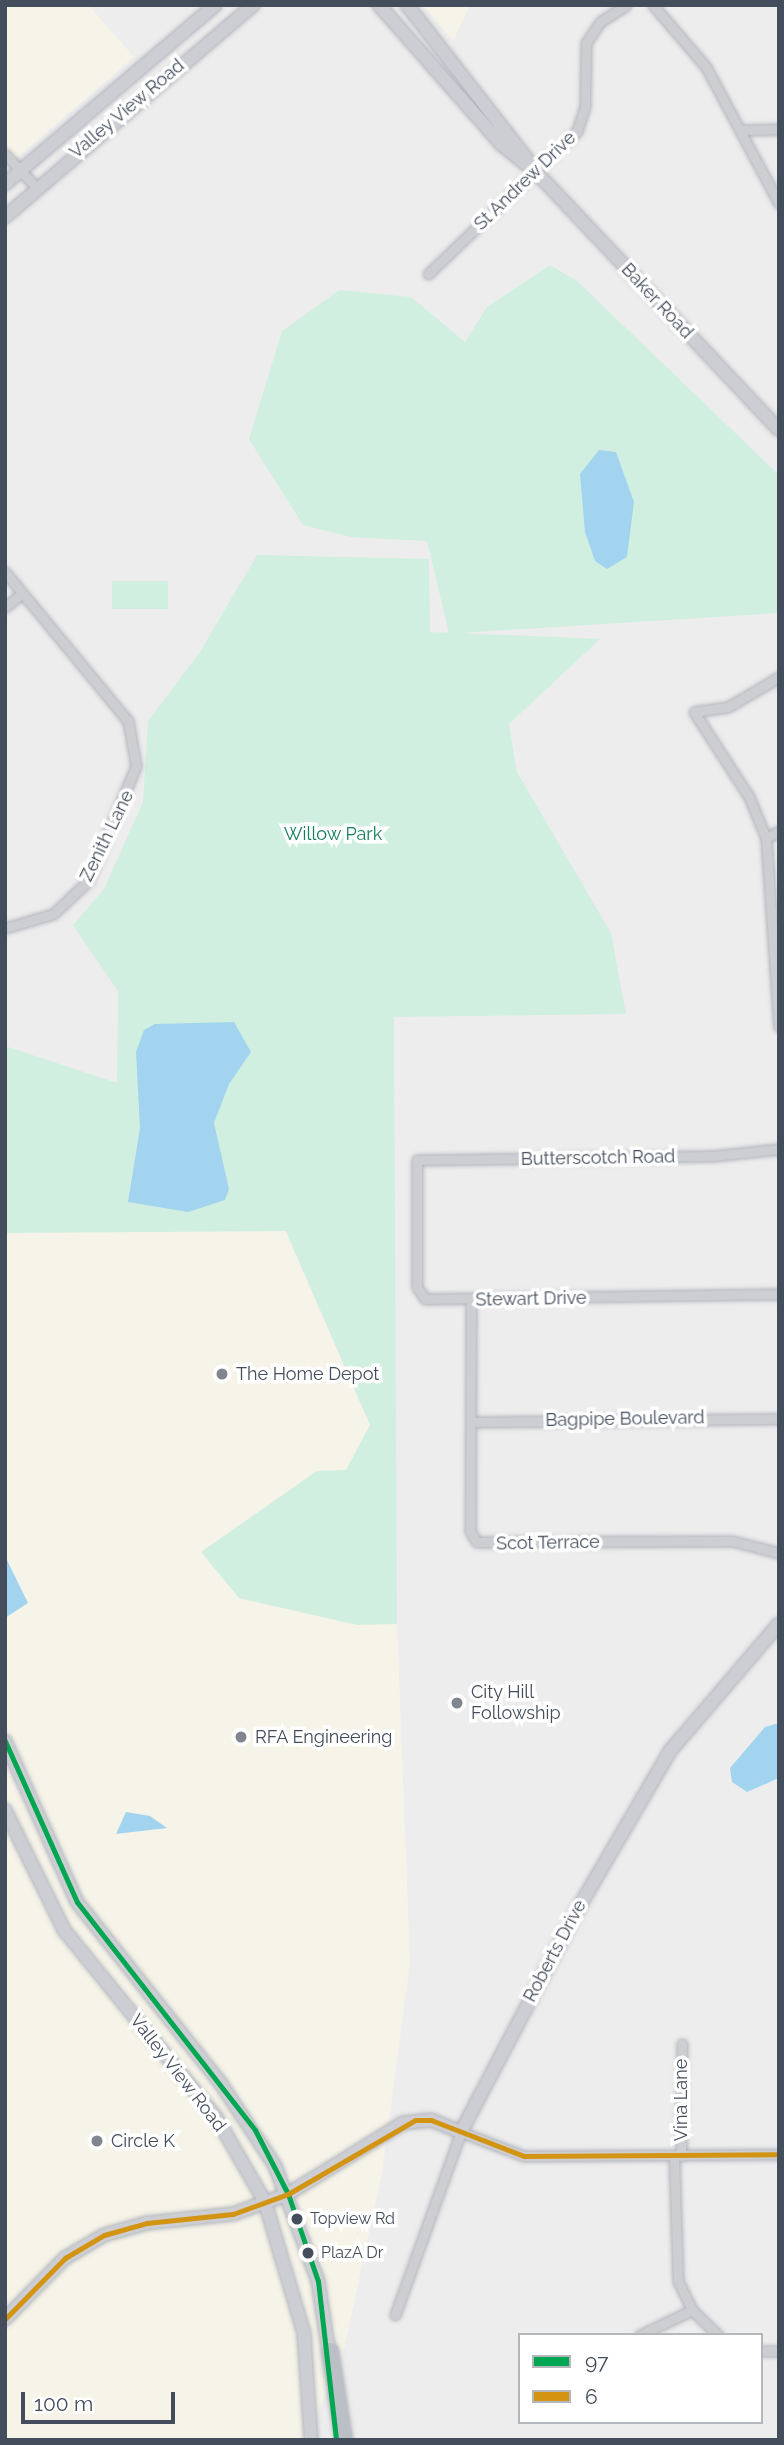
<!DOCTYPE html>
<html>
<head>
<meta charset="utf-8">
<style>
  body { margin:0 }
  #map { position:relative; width:784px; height:2445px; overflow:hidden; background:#eeeded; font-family:Raleway,sans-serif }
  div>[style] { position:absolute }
  .commercial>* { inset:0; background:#f6f4e8 }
  .green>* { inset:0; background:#d0efe0; transform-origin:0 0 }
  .water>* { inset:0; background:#a2d4ef }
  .roads { filter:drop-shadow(0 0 2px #b2b5bd) drop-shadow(0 0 2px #b2b5bd) }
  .street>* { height:9px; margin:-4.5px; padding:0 4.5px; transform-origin:4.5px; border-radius:4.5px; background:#ccced1 }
  .secondary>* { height:12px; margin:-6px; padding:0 6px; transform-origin:6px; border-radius:6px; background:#ccced3 }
  .highway>* { height:16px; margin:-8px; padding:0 8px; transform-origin:8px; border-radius:8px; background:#bbbfc6 }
  .bus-1>* { height:5px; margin:-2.5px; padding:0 2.5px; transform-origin:2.5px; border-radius:2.5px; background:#00a651 }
  .bus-2>* { height:5px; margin:-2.5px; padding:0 2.5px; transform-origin:2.5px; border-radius:2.5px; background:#d39412 }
  .dots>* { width:19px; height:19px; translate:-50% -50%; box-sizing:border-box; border:4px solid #fff; border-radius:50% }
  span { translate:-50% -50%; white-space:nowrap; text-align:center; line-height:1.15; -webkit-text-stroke:7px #fff; paint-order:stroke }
  .bus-label { font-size:16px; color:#444d5b }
  .left { translate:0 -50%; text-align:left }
  .street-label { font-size:18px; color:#444d5b }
  .park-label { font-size:18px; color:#127f58 }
  .poi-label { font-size:18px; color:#444d5b }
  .frame { position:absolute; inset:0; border:7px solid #444d5b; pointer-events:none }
  .legend { position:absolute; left:518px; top:2333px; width:245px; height:91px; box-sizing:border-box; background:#fff; border:2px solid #b4b8bd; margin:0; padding:9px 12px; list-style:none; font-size:21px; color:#444d5b }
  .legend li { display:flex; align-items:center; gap:14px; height:35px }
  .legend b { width:35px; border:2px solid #b4b8bd }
  .scale { position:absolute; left:21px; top:2392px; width:154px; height:32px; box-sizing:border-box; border:4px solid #444d5b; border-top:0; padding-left:9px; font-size:21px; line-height:24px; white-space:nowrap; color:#444d5b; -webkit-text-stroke:5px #fff; paint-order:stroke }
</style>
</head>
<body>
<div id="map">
  <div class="commercial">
    <div style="clip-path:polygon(5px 5px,88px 5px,134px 57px,5px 168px)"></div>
    <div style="clip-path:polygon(423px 5px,470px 5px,453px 41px)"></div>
    <div style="clip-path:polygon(285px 1231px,370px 1425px,346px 1470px,317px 1471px,201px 1552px,337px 1621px,397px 1624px,410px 1962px,382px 2172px,345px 2345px,307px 2440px,5px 2440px,5px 1232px)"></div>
  </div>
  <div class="green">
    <div style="clip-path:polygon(550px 265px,577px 281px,779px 475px,779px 613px,459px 633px,600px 639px,509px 724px,517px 772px,611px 933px,626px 1014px,394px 1017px,397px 1624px,357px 1625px,239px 1598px,201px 1552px,317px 1471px,346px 1470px,370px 1425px,286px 1231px,5px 1233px,5px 1046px,117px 1083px,118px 991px,73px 925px,104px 889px,143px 802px,148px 721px,200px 652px,257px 555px,429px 559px,430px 632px,449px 633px,427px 541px,351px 537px,303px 525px,249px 439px,282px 331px,339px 290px,411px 297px,465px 342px,487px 307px)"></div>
    <div style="left:168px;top:581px;width:28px;height:56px;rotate:90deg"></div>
  </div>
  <div class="water">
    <div style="clip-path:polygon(599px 450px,616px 452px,634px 502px,627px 557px,607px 569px,595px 561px,585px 532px,580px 474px)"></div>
    <div style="clip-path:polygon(234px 1022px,251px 1052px,229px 1084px,214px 1123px,229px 1189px,225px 1200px,188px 1212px,128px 1202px,140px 1128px,136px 1052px,144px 1030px,155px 1024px)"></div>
    <div style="clip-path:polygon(5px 1556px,28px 1603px,5px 1618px)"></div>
    <div style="clip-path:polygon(779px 1723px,779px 1778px,747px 1792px,732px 1782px,730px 1768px,765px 1727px)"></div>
    <div style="clip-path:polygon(126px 1812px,150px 1816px,167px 1828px,116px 1834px)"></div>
  </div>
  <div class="roads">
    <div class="street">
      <div style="left:653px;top:5px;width:82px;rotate:49.5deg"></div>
      <div style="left:706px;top:67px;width:155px;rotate:61.9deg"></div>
      <div style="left:740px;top:130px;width:39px;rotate:-1deg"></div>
      <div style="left:5px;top:154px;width:45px;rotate:46.8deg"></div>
      <div style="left:428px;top:274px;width:207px;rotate:-43.8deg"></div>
      <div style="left:577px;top:131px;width:26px;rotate:-72deg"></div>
      <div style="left:585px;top:106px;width:63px;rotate:-89.1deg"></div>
      <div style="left:586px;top:43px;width:25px;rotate:-56deg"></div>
      <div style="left:600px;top:22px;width:31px;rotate:-33deg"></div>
      <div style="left:5px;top:572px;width:193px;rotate:50.5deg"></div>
      <div style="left:128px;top:721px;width:46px;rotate:79.9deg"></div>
      <div style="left:136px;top:766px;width:125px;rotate:112.7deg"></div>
      <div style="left:88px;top:881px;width:48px;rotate:136.7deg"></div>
      <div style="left:53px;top:914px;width:50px;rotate:163.7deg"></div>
      <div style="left:5px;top:607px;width:22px;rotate:-39deg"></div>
      <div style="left:779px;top:677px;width:59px;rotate:149.5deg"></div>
      <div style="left:728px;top:707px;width:34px;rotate:172deg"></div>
      <div style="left:694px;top:712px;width:101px;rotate:57.1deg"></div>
      <div style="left:749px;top:797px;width:44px;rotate:67.5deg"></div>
      <div style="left:766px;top:838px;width:189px;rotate:86.1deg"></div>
      <div style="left:766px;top:838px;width:15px;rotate:-28deg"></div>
      <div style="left:779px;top:1149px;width:67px;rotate:174deg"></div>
      <div style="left:712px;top:1156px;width:295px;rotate:179.2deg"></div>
      <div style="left:417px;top:1160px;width:127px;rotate:90deg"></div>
      <div style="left:417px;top:1287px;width:14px;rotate:56deg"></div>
      <div style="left:425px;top:1299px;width:354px;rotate:-0.8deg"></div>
      <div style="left:471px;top:1300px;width:231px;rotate:90.2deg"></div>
      <div style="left:470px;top:1531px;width:13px;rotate:58deg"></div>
      <div style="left:477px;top:1542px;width:255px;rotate:-0.2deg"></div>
      <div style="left:732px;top:1541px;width:49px;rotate:14.3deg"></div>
      <div style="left:472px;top:1422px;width:307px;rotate:-0.6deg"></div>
      <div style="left:674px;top:2156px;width:125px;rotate:88.2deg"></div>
      <div style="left:678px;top:2281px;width:32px;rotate:64deg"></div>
      <div style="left:692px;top:2310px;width:36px;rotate:44deg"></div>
      <div style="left:681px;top:2156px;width:112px;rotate:-89.5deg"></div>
      <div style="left:395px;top:2315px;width:195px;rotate:-70.2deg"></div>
      <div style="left:461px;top:2132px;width:67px;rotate:20.9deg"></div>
      <div style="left:524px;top:2156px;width:255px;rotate:-0.4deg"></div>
      <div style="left:640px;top:2335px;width:58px;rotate:-25.7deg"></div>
      <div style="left:761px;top:2351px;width:18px"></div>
    </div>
    <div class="secondary">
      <div style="left:379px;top:5px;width:185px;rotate:48.7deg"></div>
      <div style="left:501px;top:144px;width:45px;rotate:38.7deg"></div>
      <div style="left:536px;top:172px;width:354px;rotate:46.7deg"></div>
      <div style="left:407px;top:5px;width:200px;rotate:52.1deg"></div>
      <div style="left:5px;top:184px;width:276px;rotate:-40.4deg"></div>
      <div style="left:5px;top:217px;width:326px;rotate:-40.5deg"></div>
      <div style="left:5px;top:1741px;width:176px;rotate:65.9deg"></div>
      <div style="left:77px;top:1902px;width:232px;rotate:51.6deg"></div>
      <div style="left:221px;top:2084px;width:98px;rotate:56.6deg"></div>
      <div style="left:275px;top:2166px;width:123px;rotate:69.5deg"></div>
      <div style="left:318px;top:2281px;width:79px;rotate:81.3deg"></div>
      <div style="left:5px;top:1810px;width:134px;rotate:63.8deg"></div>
      <div style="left:64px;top:1930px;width:241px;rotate:50.9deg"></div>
      <div style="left:216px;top:2117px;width:98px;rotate:60deg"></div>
      <div style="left:265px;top:2202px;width:138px;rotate:73.5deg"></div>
      <div style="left:304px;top:2334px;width:106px;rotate:86.2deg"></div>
      <div style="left:5px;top:2319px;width:86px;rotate:-45.5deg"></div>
      <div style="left:65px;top:2258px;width:45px;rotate:-30.5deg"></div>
      <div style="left:104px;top:2235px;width:45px;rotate:-15.6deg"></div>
      <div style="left:147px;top:2223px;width:86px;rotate:-6deg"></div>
      <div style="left:233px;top:2214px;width:59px;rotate:-20deg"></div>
      <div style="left:288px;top:2194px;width:135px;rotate:-31.7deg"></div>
      <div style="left:403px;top:2123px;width:28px;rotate:-6deg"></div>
      <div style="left:431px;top:2120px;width:32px;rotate:22deg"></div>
      <div style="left:461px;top:2132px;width:254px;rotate:-62.3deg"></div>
      <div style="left:579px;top:1907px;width:181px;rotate:-59.7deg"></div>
      <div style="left:670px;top:1751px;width:167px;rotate:-49.4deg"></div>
    </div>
    <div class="highway">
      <div style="left:330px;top:2351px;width:90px;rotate:81.1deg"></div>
    </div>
  </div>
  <div class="bus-1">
    <div style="left:5px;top:1741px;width:176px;rotate:65.9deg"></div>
    <div style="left:77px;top:1902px;width:289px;rotate:52deg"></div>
    <div style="left:255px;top:2130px;width:72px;rotate:62.7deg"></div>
    <div style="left:288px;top:2194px;width:92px;rotate:71deg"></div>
    <div style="left:318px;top:2281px;width:160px;rotate:83.5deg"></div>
  </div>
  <div class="bus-2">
    <div style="left:5px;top:2319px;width:86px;rotate:-45.5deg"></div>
    <div style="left:65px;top:2258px;width:45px;rotate:-30.5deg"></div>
    <div style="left:104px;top:2235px;width:45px;rotate:-15.6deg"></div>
    <div style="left:147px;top:2223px;width:86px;rotate:-6deg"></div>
    <div style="left:233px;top:2214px;width:59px;rotate:-20deg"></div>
    <div style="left:288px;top:2194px;width:147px;rotate:-30.2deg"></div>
    <div style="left:415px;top:2120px;width:16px"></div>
    <div style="left:431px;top:2120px;width:100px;rotate:21.2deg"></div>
    <div style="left:524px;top:2156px;width:255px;rotate:-0.4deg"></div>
  </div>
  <div class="dots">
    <div style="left:222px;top:1374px;background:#80858e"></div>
    <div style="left:457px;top:1703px;background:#80858e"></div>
    <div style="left:241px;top:1737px;background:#80858e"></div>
    <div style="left:97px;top:2141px;background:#80858e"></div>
    <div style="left:297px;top:2219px;background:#444d5b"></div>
    <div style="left:308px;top:2253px;background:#444d5b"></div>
  </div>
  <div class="bus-label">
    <span class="left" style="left:310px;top:2219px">Topview Rd</span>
    <span class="left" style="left:321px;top:2253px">PlazA Dr</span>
  </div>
  <div class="street-label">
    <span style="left:127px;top:109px;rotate:-40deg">Valley View Road</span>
    <span style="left:525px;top:181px;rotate:-44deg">St Andrew Drive</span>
    <span style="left:657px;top:301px;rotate:47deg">Baker Road</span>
    <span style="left:107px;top:836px;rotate:-64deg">Zenith Lane</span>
    <span style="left:598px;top:1158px;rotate:-1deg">Butterscotch Road</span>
    <span style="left:531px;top:1299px;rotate:-1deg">Stewart Drive</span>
    <span style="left:625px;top:1419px;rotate:-1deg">Bagpipe Boulevard</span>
    <span style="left:548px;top:1543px;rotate:-1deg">Scot Terrace</span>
    <span style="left:555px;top:1951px;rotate:-62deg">Roberts Drive</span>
    <span style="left:178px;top:2073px;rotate:52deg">Valley View Road</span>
    <span style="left:681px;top:2100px;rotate:-90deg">Vina Lane</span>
  </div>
  <div class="park-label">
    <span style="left:333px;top:834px">Willow Park</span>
  </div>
  <div class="poi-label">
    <span class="left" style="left:236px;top:1374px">The Home Depot</span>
    <span class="left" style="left:471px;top:1703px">City Hill<br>Followship</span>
    <span class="left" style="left:255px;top:1737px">RFA Engineering</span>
    <span class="left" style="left:111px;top:2141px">Circle K</span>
  </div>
  <div class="frame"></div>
  <ul class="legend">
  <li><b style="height:9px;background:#00a651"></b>97</li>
  <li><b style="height:9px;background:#d39412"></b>6</li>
  </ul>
  <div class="scale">100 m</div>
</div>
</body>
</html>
